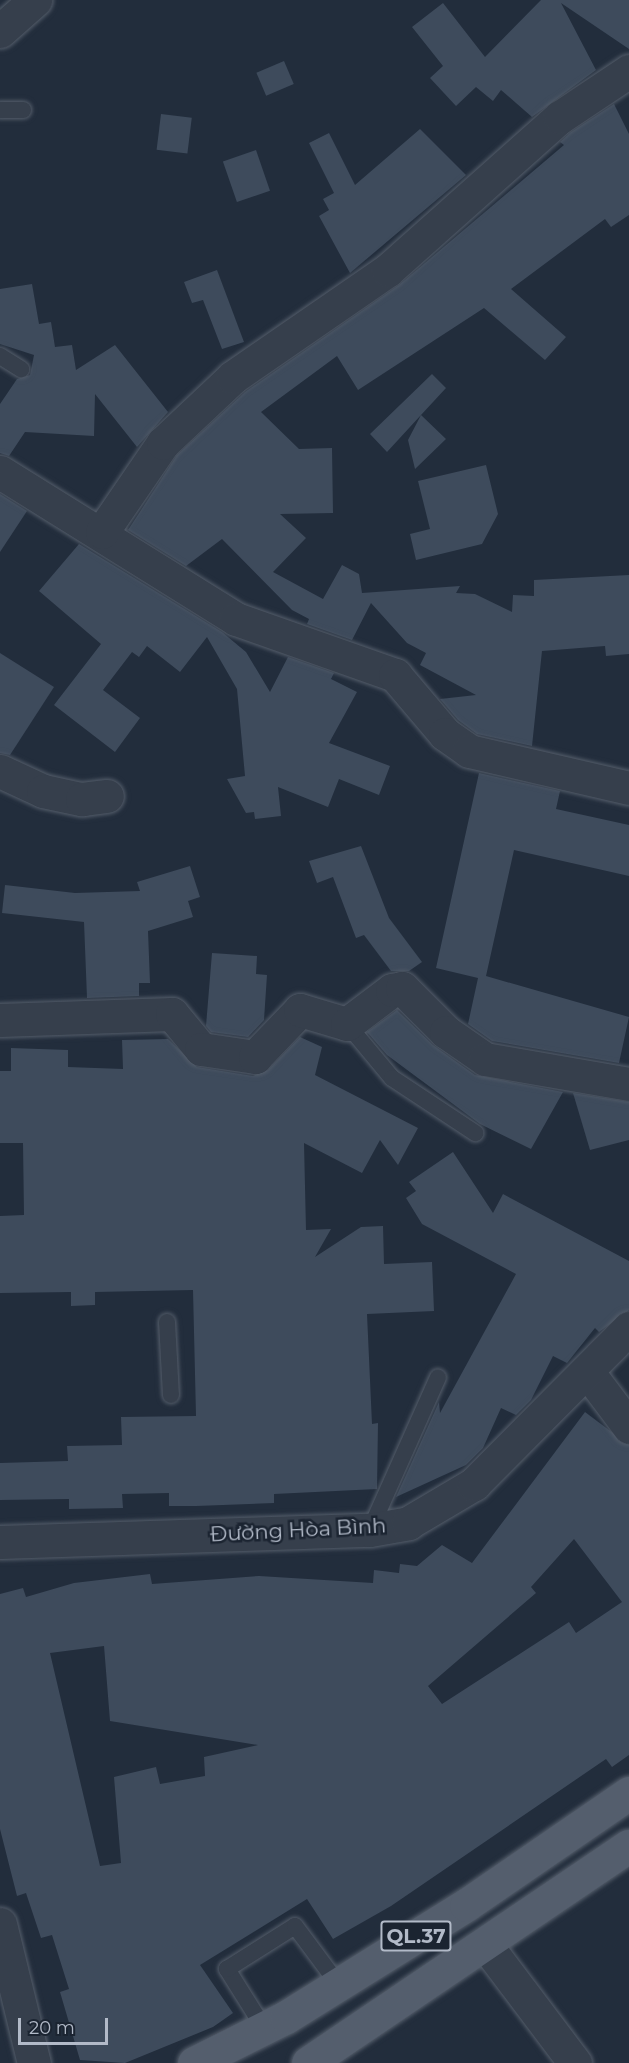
<!DOCTYPE html>
<html>
<head>
<meta charset="utf-8">
<style>
  body { margin:0 }
  #map { position:relative; width:629px; height:2063px; overflow:hidden; background:#222d3c; font-family:Montserrat,sans-serif }
  div>[style] { position:absolute }
  .building>* { inset:0; background:#3e4b5c; transform-origin:0 0 }
  .roads { filter:drop-shadow(0 0 2px #545d6a) drop-shadow(0 0 2px #545d6a) }
  .service>* { height:16px; margin:-8px; padding:0 8px; transform-origin:8px; border-radius:8px; background:#363f4c }
  .minor>* { height:33px; margin:-16.5px; padding:0 16.5px; transform-origin:16.5px; border-radius:16.5px; background:#363f4c }
  .tertiary>* { height:33px; margin:-16.5px; padding:0 16.5px; transform-origin:16.5px; border-radius:16.5px; background:#363f4c }
  .primary>* { height:33px; margin:-16.5px; padding:0 16.5px; transform-origin:16.5px; border-radius:16.5px; background:#545e6d }
  span { translate:-50% -50%; white-space:nowrap; text-align:center; line-height:1.15; -webkit-text-stroke:5px #1b2431; paint-order:stroke }
  .shield-label span { padding:2px 4px; background:#1b2431; border:2px solid; border-radius:4px; -webkit-text-stroke-width:0 }
  .shield-label { font-size:20px; color:#b2bac8; font-weight:700 }
  .street-label { font-size:21px; color:#b2bac8 }
  .scale { position:absolute; left:18px; top:2018px; width:90px; height:27px; box-sizing:border-box; border:3px solid #b2bac8; border-top:0; padding-left:8px; font-size:18px; line-height:21px; white-space:nowrap; color:#b2bac8; -webkit-text-stroke:4px #1b2431; paint-order:stroke }
</style>
</head>
<body>
<div id="map">
  <div class="building">
    <div style="clip-path:polygon(541px 0,629px 0,629px 49px,561px 3px,596px 70px,532px 117px,501px 90px,493px 101px,476px 87px,456px 106px,430px 78px,443px 66px,412px 27px,443px 3px,485px 57px)"></div>
    <div style="left:284px;top:61px;width:25px;height:30px;rotate:67deg"></div>
    <div style="clip-path:polygon(614px 104px,629px 134px,629px 215px,611px 227px,605px 219px,511px 289px,566px 337px,545px 360px,484px 308px,358px 390px,337px 356px,261px 412px,299px 449px,332px 448px,333px 513px,280px 514px,306px 538px,273px 572px,323px 599px,342px 565px,359px 574px,362px 593px,460px 586px,456px 593px,475px 594px,512px 612px,513px 595px,534px 596px,534px 580px,629px 575px,629px 654px,606px 656px,605px 646px,542px 651px,532px 746px,477px 734px,458px 720px,440px 699px,476px 695px,420px 665px,426px 653px,407px 643px,371px 603px,352px 640px,307px 624px,309px 619px,292px 610px,222px 539px,186px 566px,128px 530px,177px 455px,245px 392px,399px 285px,564px 145px,560px 142px,571px 132px)"></div>
    <div style="left:161px;top:114px;width:31px;height:36px;rotate:7deg"></div>
    <div style="clip-path:polygon(420px 129px,466px 175px,350px 273px,319px 216px,329px 210px,323px 199px,334px 193px,309px 143px,329px 133px,355px 185px)"></div>
    <div style="left:256px;top:150px;width:43px;height:35px;rotate:71deg"></div>
    <div style="clip-path:polygon(217px 270px,244px 342px,222px 349px,203px 300px,192px 303px,184px 282px)"></div>
    <div style="clip-path:polygon(32px 284px,39px 324px,51px 322px,55px 347px,72px 345px,76px 370px,115px 345px,168px 412px,137px 447px,95px 394px,94px 436px,25px 432px,9px 456px,0 453px,0 404px,17px 379px,30px 375px,34px 355px,0 344px,0 289px)"></div>
    <div style="clip-path:polygon(432px 374px,446px 388px,421px 415px,446px 439px,415px 469px,408px 440px,421px 415px,387px 452px,370px 434px)"></div>
    <div style="clip-path:polygon(486px 465px,498px 514px,482px 544px,416px 560px,410px 534px,430px 529px,418px 481px)"></div>
    <div style="clip-path:polygon(0 494px,27px 511px,0 552px)"></div>
    <div style="clip-path:polygon(79px 544px,222px 632px,246px 652px,270px 692px,288px 657px,334px 673px,331px 679px,357px 692px,329px 743px,390px 766px,379px 795px,339px 779px,328px 807px,278px 787px,281px 816px,255px 819px,254px 812px,246px 813px,227px 779px,245px 776px,237px 689px,207px 637px,180px 672px,147px 646px,139px 657px,132px 652px,103px 690px,140px 718px,115px 752px,54px 705px,101px 644px,39px 591px)"></div>
    <div style="clip-path:polygon(0 653px,54px 687px,10px 755px,0 753px)"></div>
    <div style="clip-path:polygon(479px 773px,560px 791px,556px 809px,629px 825px,629px 876px,514px 850px,486px 976px,629px 1017px,619px 1063px,492px 1041px,468px 1024px,478px 978px,436px 968px)"></div>
    <div style="clip-path:polygon(361px 846px,389px 918px,422px 962px,409px 971px,391px 971px,364px 935px,356px 938px,333px 877px,317px 883px,309px 861px)"></div>
    <div style="clip-path:polygon(190px 866px,200px 897px,188px 901px,193px 917px,148px 931px,150px 983px,139px 983px,139px 996px,87px 998px,84px 922px,2px 913px,5px 885px,75px 893px,140px 891px,137px 882px)"></div>
    <div style="clip-path:polygon(212px 953px,257px 956px,256px 974px,267px 975px,264px 1020px,248px 1037px,211px 1032px,206px 1026px)"></div>
    <div style="clip-path:polygon(397px 1010px,433px 1045px,475px 1075px,563px 1092px,531px 1149px,480px 1124px,387px 1055px,367px 1032px)"></div>
    <div style="clip-path:polygon(300px 1037px,322px 1047px,315px 1075px,418px 1128px,398px 1165px,380px 1140px,362px 1173px,304px 1143px,306px 1230px,331px 1229px,315px 1257px,361px 1227px,383px 1226px,384px 1264px,432px 1262px,434px 1311px,367px 1314px,372px 1424px,378px 1423px,377px 1489px,274px 1494px,274px 1503px,196px 1506px,169px 1506px,169px 1493px,122px 1494px,123px 1508px,69px 1509px,69px 1499px,0 1500px,0 1463px,68px 1461px,67px 1446px,122px 1445px,121px 1417px,196px 1416px,193px 1290px,95px 1292px,95px 1305px,71px 1306px,71px 1292px,0 1293px,0 1216px,24px 1215px,23px 1143px,0 1143px,0 1071px,11px 1071px,11px 1048px,68px 1050px,68px 1067px,123px 1069px,122px 1040px,168px 1039px,197px 1067px,253px 1076px,268px 1070px)"></div>
    <div style="clip-path:polygon(573px 1093px,629px 1102px,629px 1140px,590px 1150px)"></div>
    <div style="clip-path:polygon(453px 1152px,493px 1213px,503px 1194px,629px 1261px,629px 1310px,599px 1332px,595px 1328px,567px 1363px,553px 1356px,531px 1400px,516px 1415px,501px 1408px,483px 1448px,466px 1465px,396px 1497px,439px 1402px,440px 1413px,516px 1274px,422px 1224px,406px 1198px,416px 1191px,409px 1182px)"></div>
    <div style="clip-path:polygon(evenodd,585px 1412px,629px 1445px,629px 1755px,612px 1767px,606px 1759px,391px 1906px,333px 1939px,307px 1899px,200px 1965px,233px 2013px,213px 2027px,125px 2063px,80px 2060px,60px 1992px,69px 1989px,52px 1935px,41px 1938px,26px 1893px,17px 1896px,0 1829px,0 1594px,23px 1588px,26px 1597px,74px 1583px,150px 1574px,152px 1584px,259px 1576px,373px 1583px,374px 1570px,399px 1573px,400px 1564px,417px 1566px,442px 1545px,472px 1563px,585px 1412px,574px 1539px,622px 1602px,576px 1633px,569px 1622px,442px 1704px,428px 1686px,536px 1593px,531px 1587px,574px 1539px,585px 1412px,104px 1646px,110px 1721px,258px 1745px,204px 1757px,205px 1776px,160px 1784px,156px 1767px,114px 1777px,121px 1863px,100px 1866px,50px 1653px,104px 1646px)"></div>
  </div>
  <div class="roads">
    <div class="service">
      <div style="left:0;top:110px;width:23px"></div>
      <div style="left:0;top:356px;width:25px;rotate:32deg"></div>
      <div style="left:347px;top:1024px;width:70px;rotate:50.2deg"></div>
      <div style="left:392px;top:1078px;width:100px;rotate:33.5deg"></div>
      <div style="left:167px;top:1322px;width:73px;rotate:86.9deg"></div>
      <div style="left:370px;top:1530px;width:167px;rotate:-66deg"></div>
      <div style="left:264px;top:2028px;width:70px;rotate:-122.1deg"></div>
      <div style="left:227px;top:1969px;width:80px;rotate:-32.3deg"></div>
      <div style="left:295px;top:1926px;width:72px;rotate:53.4deg"></div>
    </div>
    <div class="minor">
      <div style="left:0;top:31px;width:47px;rotate:-41.5deg"></div>
      <div style="left:0;top:472px;width:278px;rotate:31.9deg"></div>
      <div style="left:236px;top:619px;width:169px;rotate:19.4deg"></div>
      <div style="left:395px;top:675px;width:77px;rotate:49.7deg"></div>
      <div style="left:445px;top:734px;width:29px;rotate:35deg"></div>
      <div style="left:469px;top:751px;width:164px;rotate:13deg"></div>
      <div style="left:102px;top:532px;width:108px;rotate:-55.6deg"></div>
      <div style="left:163px;top:443px;width:96px;rotate:-43.3deg"></div>
      <div style="left:233px;top:377px;width:188px;rotate:-34.6deg"></div>
      <div style="left:388px;top:270px;width:230px;rotate:-41.7deg"></div>
      <div style="left:560px;top:117px;width:83px;rotate:-33.7deg"></div>
      <div style="left:0;top:771px;width:47px;rotate:24.9deg"></div>
      <div style="left:43px;top:791px;width:40px;rotate:12deg"></div>
      <div style="left:82px;top:799px;width:25px;rotate:-7deg"></div>
      <div style="left:0;top:1020px;width:172px;rotate:-2deg"></div>
      <div style="left:172px;top:1014px;width:45px;rotate:50.4deg"></div>
      <div style="left:201px;top:1049px;width:55px;rotate:8.4deg"></div>
      <div style="left:255px;top:1057px;width:65px;rotate:-46.2deg"></div>
      <div style="left:300px;top:1010px;width:49px;rotate:16.6deg"></div>
      <div style="left:347px;top:1024px;width:56px;rotate:-37.1deg"></div>
      <div style="left:392px;top:990px;width:10px;rotate:-11deg"></div>
      <div style="left:402px;top:988px;width:62px;rotate:45deg"></div>
      <div style="left:446px;top:1032px;width:47px;rotate:34.7deg"></div>
      <div style="left:485px;top:1059px;width:146px;rotate:9.8deg"></div>
      <div style="left:587px;top:1371px;width:70px;rotate:53.1deg"></div>
      <div style="left:0;top:1924px;width:143px;rotate:76.3deg"></div>
      <div style="left:486px;top:1945px;width:148px;rotate:53deg"></div>
    </div>
    <div class="tertiary">
      <div style="left:0;top:1542px;width:370px;rotate:-1.9deg"></div>
      <div style="left:370px;top:1530px;width:39px;rotate:-10deg"></div>
      <div style="left:408px;top:1523px;width:77px;rotate:-30.6deg"></div>
      <div style="left:474px;top:1484px;width:220px;rotate:-45.2deg"></div>
    </div>
    <div class="primary">
      <div style="left:194px;top:2063px;width:103px;rotate:-26.6deg"></div>
      <div style="left:286px;top:2017px;width:212px;rotate:-31.9deg"></div>
      <div style="left:466px;top:1905px;width:198px;rotate:-34.5deg"></div>
      <div style="left:308px;top:2063px;width:387px;rotate:-34.1deg"></div>
    </div>
  </div>
  <div class="shield-label">
    <span style="left:416px;top:1936px">QL.37</span>
  </div>
  <div class="street-label">
    <span style="left:298px;top:1530px;rotate:-3deg">Đường Hòa Bình</span>
  </div>
  <div class="scale">20 m</div>
</div>
</body>
</html>
